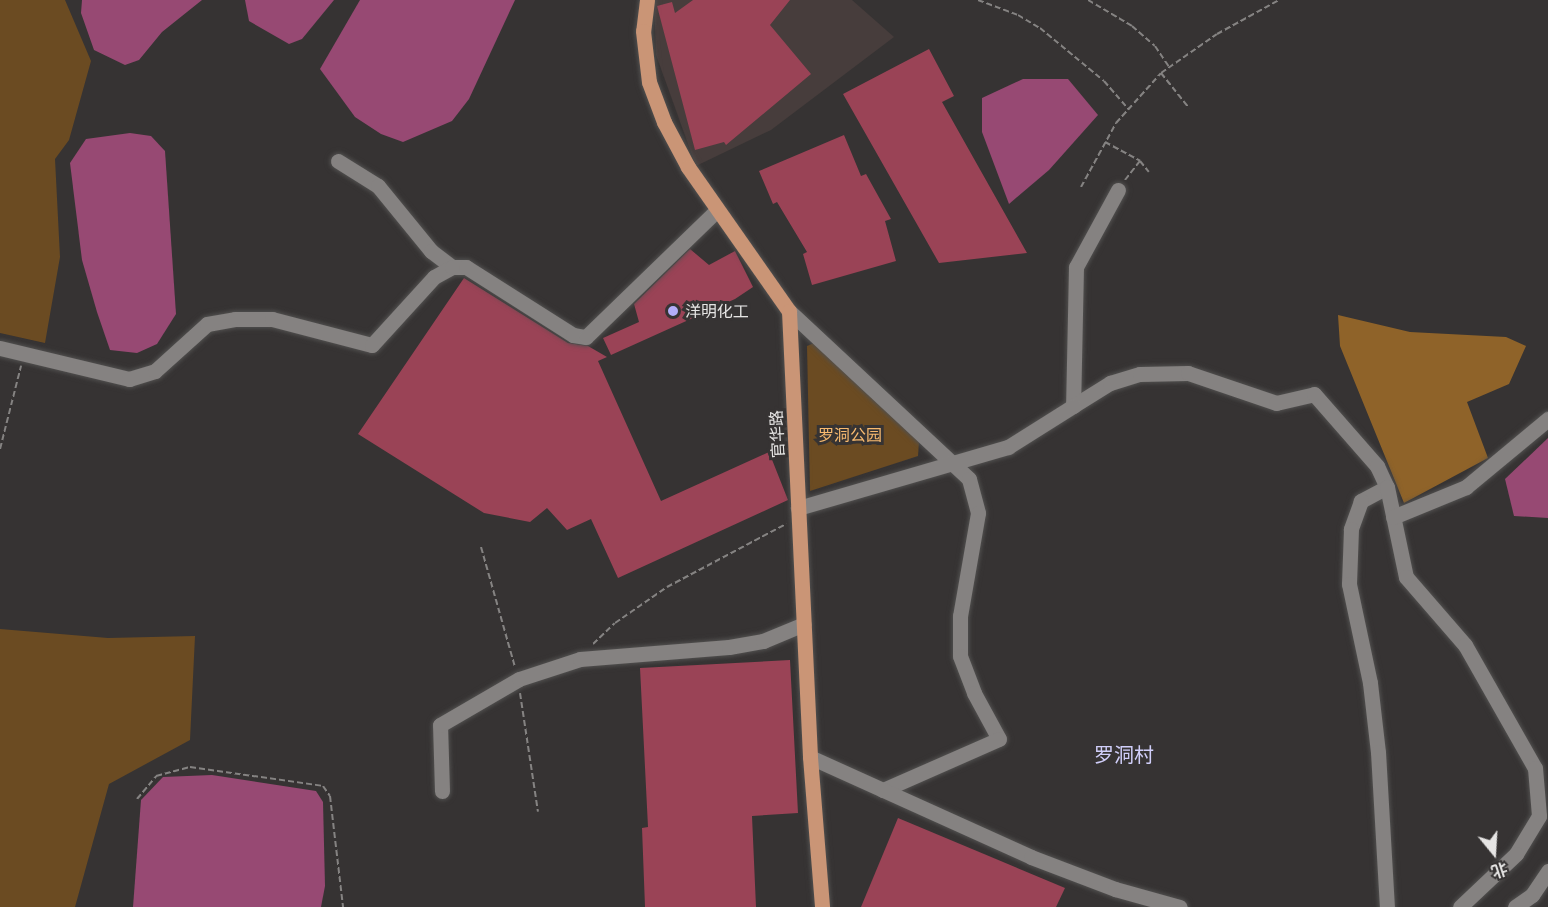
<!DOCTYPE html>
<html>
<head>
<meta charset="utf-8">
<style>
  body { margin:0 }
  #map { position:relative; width:1548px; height:907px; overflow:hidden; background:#363333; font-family:Inter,"Noto Sans SC",sans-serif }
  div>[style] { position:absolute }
  .built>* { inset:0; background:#473d3c }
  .green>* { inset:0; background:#6b4b22 }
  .forest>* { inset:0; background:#8f6329 }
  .water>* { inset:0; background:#974973 }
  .building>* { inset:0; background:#9a4356 }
  .path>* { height:2px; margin-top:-1px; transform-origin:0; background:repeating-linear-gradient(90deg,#858382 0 6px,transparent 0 9px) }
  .roads { filter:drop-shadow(0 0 2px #51504f) drop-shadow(0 0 2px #51504f) }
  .minor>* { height:15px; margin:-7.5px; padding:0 7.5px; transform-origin:7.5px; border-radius:7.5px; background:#858281 }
  .major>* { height:15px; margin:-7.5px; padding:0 7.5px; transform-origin:7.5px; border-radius:7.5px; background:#ca9576 }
  .dots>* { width:16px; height:16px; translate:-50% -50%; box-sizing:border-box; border:3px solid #363333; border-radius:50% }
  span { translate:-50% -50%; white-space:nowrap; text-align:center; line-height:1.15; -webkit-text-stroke:6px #363333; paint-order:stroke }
  .poi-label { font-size:16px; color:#e6e5e4 }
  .left { translate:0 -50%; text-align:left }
  .street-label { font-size:16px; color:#e6e5e4 }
  .park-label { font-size:16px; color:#f8ba6f }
  .quarter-label { font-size:20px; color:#d0cef9 }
  .north { position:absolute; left:1464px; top:823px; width:60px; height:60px; -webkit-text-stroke:4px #363333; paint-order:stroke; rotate:162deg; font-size:16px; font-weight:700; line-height:24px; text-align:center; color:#e6e5e4 }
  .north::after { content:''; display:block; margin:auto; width:21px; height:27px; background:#e6e5e4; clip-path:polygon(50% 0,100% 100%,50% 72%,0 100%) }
</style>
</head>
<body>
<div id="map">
  <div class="built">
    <div style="clip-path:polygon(654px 0,852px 0,894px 37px,771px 130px,696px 166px,656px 55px)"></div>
  </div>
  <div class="green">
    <div style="clip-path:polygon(0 0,65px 0,91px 61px,69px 140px,55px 159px,60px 257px,45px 343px,0 333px)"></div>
    <div style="clip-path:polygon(814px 343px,919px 442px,918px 456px,810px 491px,807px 346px)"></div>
    <div style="clip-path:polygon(0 629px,108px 638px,195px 636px,190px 740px,109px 784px,75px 907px,0 907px)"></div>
  </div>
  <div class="forest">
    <div style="clip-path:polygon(1338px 315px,1410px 332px,1506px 337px,1526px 346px,1509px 384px,1467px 402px,1488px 458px,1404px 503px,1340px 346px)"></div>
  </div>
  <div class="water">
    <div style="clip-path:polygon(82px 0,202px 0,162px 32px,139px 60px,125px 65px,94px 50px,81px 13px)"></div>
    <div style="clip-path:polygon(245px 0,334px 0,302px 39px,289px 44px,249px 21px)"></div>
    <div style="clip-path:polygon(360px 0,515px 0,469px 99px,452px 121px,403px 142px,381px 134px,355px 117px,320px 69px)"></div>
    <div style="clip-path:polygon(1023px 79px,1068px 79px,1098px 115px,1049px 170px,1009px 204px,982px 132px,982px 98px)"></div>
    <div style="clip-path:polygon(130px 133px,151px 136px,165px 151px,176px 314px,157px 344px,137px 353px,110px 350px,97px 312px,82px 260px,70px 163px,86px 139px)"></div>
    <div style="clip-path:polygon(1548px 438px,1548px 518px,1514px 516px,1505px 479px)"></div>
    <div style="clip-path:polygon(212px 775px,316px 791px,323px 802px,325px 886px,321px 907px,133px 907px,141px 800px,163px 777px)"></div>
  </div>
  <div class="building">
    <div style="clip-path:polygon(693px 0,790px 0,770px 25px,811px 74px,726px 145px,724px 142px,695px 150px,657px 6px,672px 2px,675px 13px)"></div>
    <div style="clip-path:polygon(929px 49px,954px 96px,942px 102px,1027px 253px,939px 263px,843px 94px)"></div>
    <div style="clip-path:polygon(844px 135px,861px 176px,866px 174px,891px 219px,885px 221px,896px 261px,812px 285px,803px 254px,807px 252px,777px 202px,773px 204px,759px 171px)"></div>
    <div style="clip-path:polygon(690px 249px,709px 265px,735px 251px,753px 287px,735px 299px,611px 355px,603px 338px,639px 322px,634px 304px)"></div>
    <div style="clip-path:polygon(464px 278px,568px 343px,588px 346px,607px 357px,598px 361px,661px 501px,769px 452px,788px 500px,618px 578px,591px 519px,567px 530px,547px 508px,530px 522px,484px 513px,358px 434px)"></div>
    <div style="clip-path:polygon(790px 660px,798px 813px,752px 816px,756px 907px,645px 907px,642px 828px,648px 827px,640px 668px)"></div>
    <div style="clip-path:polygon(898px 818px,1065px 888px,1056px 907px,861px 907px)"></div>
  </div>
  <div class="path">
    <div style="left:978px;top:0;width:43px;rotate:20.6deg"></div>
    <div style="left:1018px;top:15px;width:26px;rotate:31deg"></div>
    <div style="left:1040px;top:28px;width:83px;rotate:39.6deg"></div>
    <div style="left:1104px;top:81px;width:38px;rotate:49deg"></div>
    <div style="left:1088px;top:0;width:51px;rotate:30.6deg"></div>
    <div style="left:1132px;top:26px;width:30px;rotate:41deg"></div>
    <div style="left:1155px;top:46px;width:25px;rotate:56deg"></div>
    <div style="left:1161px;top:73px;width:45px;rotate:51.3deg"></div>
    <div style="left:1105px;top:142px;width:40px;rotate:28deg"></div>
    <div style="left:1140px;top:161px;width:14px;rotate:51deg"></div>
    <div style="left:1125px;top:180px;width:24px;rotate:-52deg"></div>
    <div style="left:1081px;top:187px;width:73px;rotate:-61.3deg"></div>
    <div style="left:1116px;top:123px;width:67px;rotate:-48deg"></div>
    <div style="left:1161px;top:73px;width:68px;rotate:-34.9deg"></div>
    <div style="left:1217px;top:34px;width:71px;rotate:-28.7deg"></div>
    <div style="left:0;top:449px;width:86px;rotate:-75.8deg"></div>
    <div style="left:481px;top:547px;width:125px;rotate:74.2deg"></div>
    <div style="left:593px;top:644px;width:30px;rotate:-44deg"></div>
    <div style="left:615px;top:623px;width:63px;rotate:-34.7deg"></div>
    <div style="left:667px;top:587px;width:135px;rotate:-27.9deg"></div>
    <div style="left:520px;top:693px;width:120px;rotate:81.4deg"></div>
    <div style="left:137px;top:799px;width:30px;rotate:-50deg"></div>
    <div style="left:156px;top:776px;width:35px;rotate:-15deg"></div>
    <div style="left:190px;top:767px;width:134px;rotate:8.1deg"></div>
    <div style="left:323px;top:786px;width:12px;rotate:55deg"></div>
    <div style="left:330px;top:796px;width:112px;rotate:83.3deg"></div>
  </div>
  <div class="roads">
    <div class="minor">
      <div style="left:338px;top:161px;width:47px;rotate:32deg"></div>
      <div style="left:378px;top:186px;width:84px;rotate:50.8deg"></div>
      <div style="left:431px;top:251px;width:26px;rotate:37deg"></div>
      <div style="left:1118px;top:190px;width:88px;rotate:118.6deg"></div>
      <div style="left:1076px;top:267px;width:139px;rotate:91.2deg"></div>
      <div style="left:1073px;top:406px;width:44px;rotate:-31.9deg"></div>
      <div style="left:1110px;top:383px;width:31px;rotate:-17deg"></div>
      <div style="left:1140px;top:374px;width:48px;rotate:-1.2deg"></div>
      <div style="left:1188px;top:373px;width:93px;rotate:18.8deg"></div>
      <div style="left:1276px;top:403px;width:39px;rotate:-13deg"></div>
      <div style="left:1314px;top:394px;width:96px;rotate:48.8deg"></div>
      <div style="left:1377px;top:466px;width:23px;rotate:65deg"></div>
      <div style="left:1387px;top:487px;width:30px;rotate:152deg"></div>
      <div style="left:1361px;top:501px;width:30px;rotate:110deg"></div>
      <div style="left:1351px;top:529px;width:55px;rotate:92.1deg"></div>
      <div style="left:1349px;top:584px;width:101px;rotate:78deg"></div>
      <div style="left:1370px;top:683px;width:69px;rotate:83.4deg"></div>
      <div style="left:1378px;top:752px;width:155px;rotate:86.7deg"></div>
      <div style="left:789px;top:311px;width:246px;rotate:43deg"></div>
      <div style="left:969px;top:479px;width:35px;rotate:75deg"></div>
      <div style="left:978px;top:513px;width:105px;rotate:99.9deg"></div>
      <div style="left:960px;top:616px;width:40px;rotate:90deg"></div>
      <div style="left:960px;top:656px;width:40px;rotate:69deg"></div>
      <div style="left:974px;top:693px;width:52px;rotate:61.5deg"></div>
      <div style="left:999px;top:739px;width:127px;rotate:156.3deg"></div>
      <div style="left:0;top:348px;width:133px;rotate:13.5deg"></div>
      <div style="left:129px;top:379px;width:27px;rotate:-17deg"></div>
      <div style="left:155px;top:371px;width:70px;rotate:-42.1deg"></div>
      <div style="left:207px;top:324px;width:28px;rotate:-10deg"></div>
      <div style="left:235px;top:319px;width:37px"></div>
      <div style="left:272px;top:319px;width:103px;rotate:14.6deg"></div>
      <div style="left:372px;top:345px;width:92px;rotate:-47.6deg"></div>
      <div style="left:434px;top:277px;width:21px;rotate:-29deg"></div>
      <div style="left:452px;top:267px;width:14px"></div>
      <div style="left:466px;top:267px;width:127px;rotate:32.4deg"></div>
      <div style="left:573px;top:335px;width:13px;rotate:9deg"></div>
      <div style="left:586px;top:337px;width:182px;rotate:-44.1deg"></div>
      <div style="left:1387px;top:487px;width:92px;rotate:78.1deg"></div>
      <div style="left:1406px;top:577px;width:90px;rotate:49.1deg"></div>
      <div style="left:1465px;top:645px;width:142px;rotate:60.4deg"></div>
      <div style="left:1535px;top:768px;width:48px;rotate:85.2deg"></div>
      <div style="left:1539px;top:816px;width:44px;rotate:121.2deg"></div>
      <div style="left:1516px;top:854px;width:77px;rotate:136.6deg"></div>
      <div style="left:798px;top:508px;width:219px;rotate:-16.2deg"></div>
      <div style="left:1008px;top:447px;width:77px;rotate:-32.2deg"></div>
      <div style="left:1393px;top:517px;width:79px;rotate:-22.3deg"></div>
      <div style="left:1466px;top:487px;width:107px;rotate:-39.7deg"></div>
      <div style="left:810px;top:757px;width:243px;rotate:24.3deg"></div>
      <div style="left:1031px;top:857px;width:90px;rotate:20.9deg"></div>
      <div style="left:1115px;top:889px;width:67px;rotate:15.5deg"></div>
      <div style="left:442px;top:791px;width:66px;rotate:-91.7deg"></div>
      <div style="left:440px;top:725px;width:91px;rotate:-30.2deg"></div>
      <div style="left:519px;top:679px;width:64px;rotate:-18.2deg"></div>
      <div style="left:580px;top:659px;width:149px;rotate:-4.6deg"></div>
      <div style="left:729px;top:647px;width:35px;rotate:-10deg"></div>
      <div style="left:763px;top:641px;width:44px;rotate:-22.5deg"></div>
      <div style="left:1515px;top:907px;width:21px;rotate:-35deg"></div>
      <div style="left:1532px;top:895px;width:29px;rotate:-56deg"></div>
    </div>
    <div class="major">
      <div style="left:647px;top:0;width:31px;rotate:97deg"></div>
      <div style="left:643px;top:31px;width:51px;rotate:83.3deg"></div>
      <div style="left:649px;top:82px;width:43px;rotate:69.4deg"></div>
      <div style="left:664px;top:122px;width:51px;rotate:61.9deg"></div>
      <div style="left:688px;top:167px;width:176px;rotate:55deg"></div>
      <div style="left:789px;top:311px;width:446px;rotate:87.3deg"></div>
      <div style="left:810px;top:757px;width:150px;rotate:85.4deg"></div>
    </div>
  </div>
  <div class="dots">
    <div style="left:673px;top:311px;background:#b3adf9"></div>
  </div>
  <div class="poi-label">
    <span class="left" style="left:685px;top:311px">洋明化工</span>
  </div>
  <div class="street-label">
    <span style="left:777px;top:434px;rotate:-93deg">官华路</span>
  </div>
  <div class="park-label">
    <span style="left:850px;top:435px">罗洞公园</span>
  </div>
  <div class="quarter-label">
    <span style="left:1124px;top:755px">罗洞村</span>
  </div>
  <div class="north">北</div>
</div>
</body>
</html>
